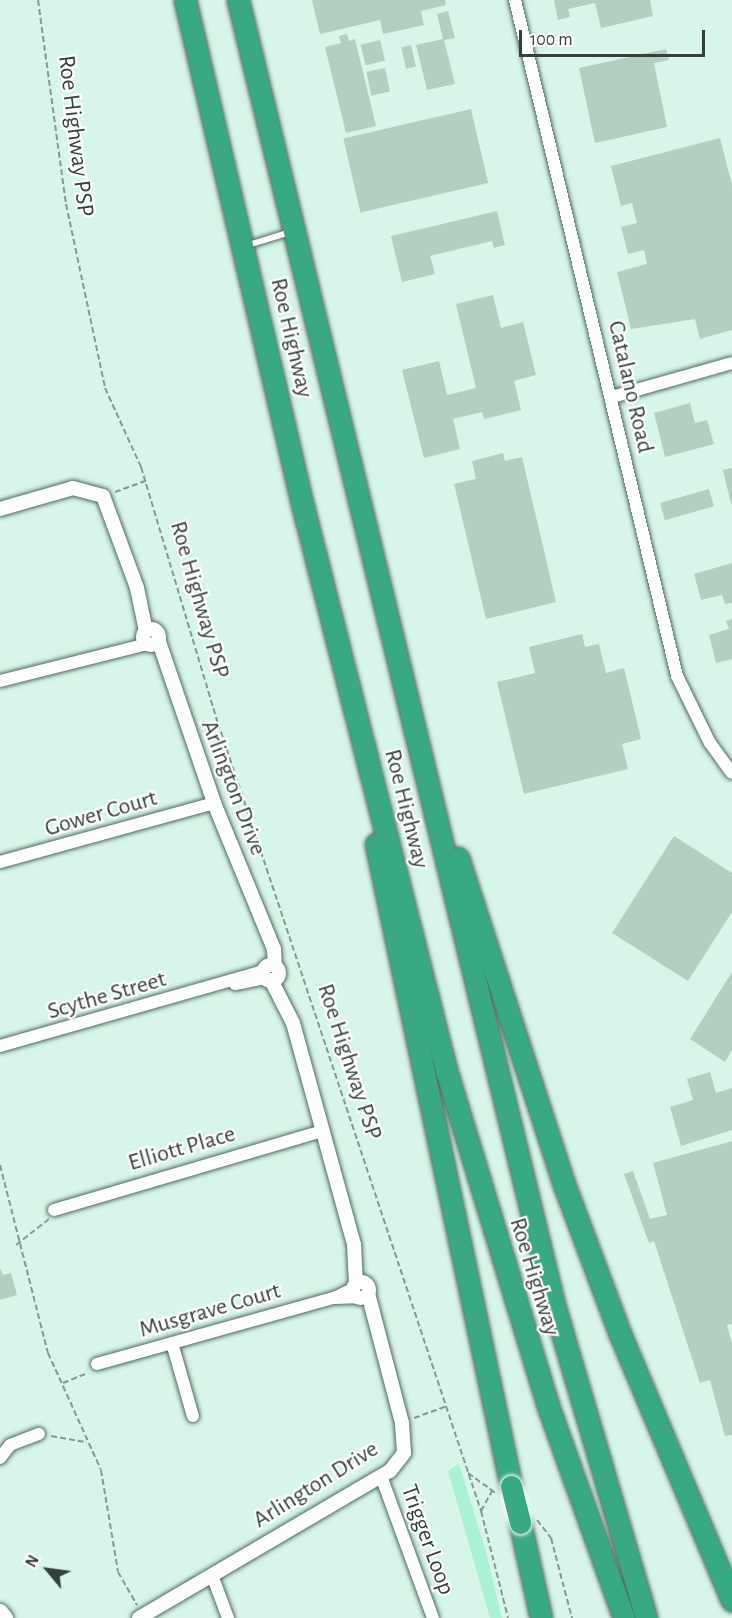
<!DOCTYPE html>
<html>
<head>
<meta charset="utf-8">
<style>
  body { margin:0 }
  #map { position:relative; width:732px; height:1618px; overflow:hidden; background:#d7f5e8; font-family:"Alegreya Sans",sans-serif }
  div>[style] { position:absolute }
  .green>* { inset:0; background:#abf1d4 }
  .building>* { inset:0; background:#b2cfc2; transform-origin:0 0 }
  .path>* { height:2px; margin-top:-1px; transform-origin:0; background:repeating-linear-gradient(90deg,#859a91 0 6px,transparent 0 9px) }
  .roads { filter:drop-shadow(0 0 2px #506a5f) drop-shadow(0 0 2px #506a5f) }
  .service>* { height:6px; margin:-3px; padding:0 3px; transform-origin:3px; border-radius:3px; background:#fff }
  .minor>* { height:12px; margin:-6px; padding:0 6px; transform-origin:6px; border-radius:6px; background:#fff }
  .tertiary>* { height:14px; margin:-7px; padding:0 7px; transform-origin:7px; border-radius:7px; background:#fff }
  .tertiary>.ring { margin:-7px; padding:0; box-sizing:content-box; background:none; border:14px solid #fff; border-radius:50% }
  .secondary>* { height:16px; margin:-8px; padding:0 8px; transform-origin:8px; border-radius:8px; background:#fff }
  .motorway>* { height:21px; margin:-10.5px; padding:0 10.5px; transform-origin:10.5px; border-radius:10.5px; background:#38a983 }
  .bridges { filter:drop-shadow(0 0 2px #fff) drop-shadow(0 0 2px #fff) }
  .motorway-bridge>* { height:21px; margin:-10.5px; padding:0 10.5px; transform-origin:10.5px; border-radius:10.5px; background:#38a983 }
  span { translate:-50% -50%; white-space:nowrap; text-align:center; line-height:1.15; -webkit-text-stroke:4.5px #fff; paint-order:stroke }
  .street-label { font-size:24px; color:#34403b }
  .north { position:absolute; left:18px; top:1540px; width:60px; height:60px; -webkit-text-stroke:4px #fff; paint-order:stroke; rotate:299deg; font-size:16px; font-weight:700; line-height:24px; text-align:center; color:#34403b }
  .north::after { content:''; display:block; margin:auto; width:21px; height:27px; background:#34403b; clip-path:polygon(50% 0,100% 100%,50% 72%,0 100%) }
  .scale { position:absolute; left:519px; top:30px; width:186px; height:27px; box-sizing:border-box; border:3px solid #34403b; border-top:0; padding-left:8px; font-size:18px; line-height:21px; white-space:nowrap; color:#34403b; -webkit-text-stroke:4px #fff; paint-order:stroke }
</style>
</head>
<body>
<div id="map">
  <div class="green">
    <div style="clip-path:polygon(459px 1464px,486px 1552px,502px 1618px,490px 1618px,448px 1471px)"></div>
  </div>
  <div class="building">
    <div style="clip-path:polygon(312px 0,445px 0,446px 5px,421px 11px,424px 25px,383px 34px,380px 20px,320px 34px)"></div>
    <div style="clip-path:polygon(554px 0,650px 0,653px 16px,601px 28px,595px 3px,568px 9px,570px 17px,558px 20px)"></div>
    <div style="clip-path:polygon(448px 11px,455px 38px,444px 40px,455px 84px,427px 90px,416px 45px,443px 39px,437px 14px)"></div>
    <div style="clip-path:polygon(347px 34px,349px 41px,355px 39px,376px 126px,346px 133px,325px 47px,341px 43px,339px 36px)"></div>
    <div style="left:380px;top:40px;width:21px;height:20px;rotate:76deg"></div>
    <div style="left:411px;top:45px;width:22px;height:10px;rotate:77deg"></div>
    <div style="clip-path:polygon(666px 49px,669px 60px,654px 63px,667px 127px,595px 143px,579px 68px)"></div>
    <div style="left:385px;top:68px;width:24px;height:19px;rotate:78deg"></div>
    <div style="left:471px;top:109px;width:76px;height:131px;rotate:77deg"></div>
    <div style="clip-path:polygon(720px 138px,732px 185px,732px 330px,700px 339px,695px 319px,631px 329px,617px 272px,647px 264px,644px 250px,628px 254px,621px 227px,637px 223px,632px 203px,621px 206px,611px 166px)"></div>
    <div style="clip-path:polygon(497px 211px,505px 245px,494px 248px,492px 241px,430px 256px,435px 274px,402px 282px,391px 236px)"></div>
    <div style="clip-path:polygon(493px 295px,501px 328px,523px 322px,536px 375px,514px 381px,521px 410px,484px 419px,482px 412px,453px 419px,460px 449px,424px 458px,402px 370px,439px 361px,447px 395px,476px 388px,456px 304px)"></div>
    <div style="clip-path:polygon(690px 403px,695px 423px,707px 420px,714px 444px,665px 457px,654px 413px)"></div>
    <div style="clip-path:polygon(503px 453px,505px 461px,522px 457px,556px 602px,486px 619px,454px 484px,476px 479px,472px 461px)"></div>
    <div style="clip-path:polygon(732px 468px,732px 504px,731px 504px,723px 470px)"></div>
    <div style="left:709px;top:489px;width:18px;height:51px;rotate:74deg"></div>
    <div style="clip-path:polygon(732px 563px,732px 603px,725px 604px,722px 595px,701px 600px,694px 574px)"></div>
    <div style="clip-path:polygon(732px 619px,732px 659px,716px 663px,709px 635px,729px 629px,726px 621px)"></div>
    <div style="clip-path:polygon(582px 634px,585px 647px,599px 644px,606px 673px,624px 668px,641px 739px,622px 744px,628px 769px,524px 794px,497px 682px,535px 673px,529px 647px)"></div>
    <div style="clip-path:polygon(674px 836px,732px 873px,732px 912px,688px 981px,612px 933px)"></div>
    <div style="clip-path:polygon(732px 972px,732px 1050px,725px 1062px,690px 1039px)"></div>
    <div style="clip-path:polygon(710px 1072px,716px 1093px,732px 1088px,732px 1130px,681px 1146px,670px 1107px,693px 1100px,687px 1079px)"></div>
    <div style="clip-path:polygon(732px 1141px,732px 1324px,727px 1325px,732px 1344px,732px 1435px,725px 1436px,710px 1380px,700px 1383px,654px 1241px,649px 1243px,624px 1174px,633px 1171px,650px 1219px,667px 1215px,653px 1163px)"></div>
    <div style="clip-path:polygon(0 1268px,3px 1275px,11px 1273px,17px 1295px,0 1300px)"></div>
  </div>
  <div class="path">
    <div style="left:38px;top:0;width:206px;rotate:82.2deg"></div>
    <div style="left:66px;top:204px;width:188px;rotate:78deg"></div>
    <div style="left:105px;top:388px;width:87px;rotate:65.5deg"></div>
    <div style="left:141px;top:467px;width:267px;rotate:73.3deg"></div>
    <div style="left:218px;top:723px;width:831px;rotate:71.54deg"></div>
    <div style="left:481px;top:1511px;width:110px;rotate:75.8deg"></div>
    <div style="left:115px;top:492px;width:33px;rotate:-20deg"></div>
    <div style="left:0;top:1165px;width:194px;rotate:75.7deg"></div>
    <div style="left:48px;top:1353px;width:128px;rotate:65.6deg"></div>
    <div style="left:101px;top:1470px;width:103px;rotate:80.5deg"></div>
    <div style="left:118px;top:1572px;width:38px;rotate:60deg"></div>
    <div style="left:16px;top:1245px;width:42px;rotate:-38.2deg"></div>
    <div style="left:63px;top:1383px;width:27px;rotate:-22deg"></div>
    <div style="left:414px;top:1418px;width:33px;rotate:-20deg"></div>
    <div style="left:51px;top:1436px;width:36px;rotate:10deg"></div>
    <div style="left:468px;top:1473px;width:36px;rotate:36deg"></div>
    <div style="left:481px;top:1511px;width:23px;rotate:-61deg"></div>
    <div style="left:537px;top:1520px;width:23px;rotate:52deg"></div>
    <div style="left:551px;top:1538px;width:83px;rotate:75.3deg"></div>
  </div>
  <div class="roads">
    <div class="service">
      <div style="left:245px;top:246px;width:47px;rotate:-17.3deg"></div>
    </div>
    <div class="minor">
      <div style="left:515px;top:0;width:695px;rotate:76.52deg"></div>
      <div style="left:677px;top:676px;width:75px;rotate:63.8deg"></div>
      <div style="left:710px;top:743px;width:37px;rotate:54deg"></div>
      <div style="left:612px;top:397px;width:125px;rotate:-15.8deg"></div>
      <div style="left:0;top:681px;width:152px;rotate:-14.1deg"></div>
      <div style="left:0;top:862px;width:222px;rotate:-15.4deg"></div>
      <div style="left:235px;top:984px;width:31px;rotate:-11deg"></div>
      <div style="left:0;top:1046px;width:273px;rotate:-15.9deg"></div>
      <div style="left:54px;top:1210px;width:279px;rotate:-16.4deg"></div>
      <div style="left:353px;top:1289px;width:21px;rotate:155deg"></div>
      <div style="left:334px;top:1298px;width:23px;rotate:-2deg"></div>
      <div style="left:172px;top:1343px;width:76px;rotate:74deg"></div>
      <div style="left:97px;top:1364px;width:246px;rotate:-15.6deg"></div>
      <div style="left:0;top:1458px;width:16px;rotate:-52deg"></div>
      <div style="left:10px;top:1445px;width:31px;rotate:-21deg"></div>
      <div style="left:381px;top:1476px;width:151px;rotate:69.9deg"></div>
      <div style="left:212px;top:1575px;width:46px;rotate:69.6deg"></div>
    </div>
    <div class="tertiary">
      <div style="left:0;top:509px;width:76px;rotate:-16deg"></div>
      <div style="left:73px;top:488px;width:31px;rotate:15deg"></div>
      <div style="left:103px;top:496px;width:98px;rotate:69.7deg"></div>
      <div style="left:137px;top:588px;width:44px;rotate:78.2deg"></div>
      <div class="ring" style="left:143px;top:629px;width:2px;height:2px"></div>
      <div style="left:158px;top:639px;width:173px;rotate:71.1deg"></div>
      <div style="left:214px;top:803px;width:158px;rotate:67.7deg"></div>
      <div style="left:274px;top:949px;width:17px;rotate:87deg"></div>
      <div class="ring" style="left:263px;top:965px;width:2px;height:2px"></div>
      <div style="left:271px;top:980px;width:48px;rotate:62.9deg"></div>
      <div style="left:293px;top:1023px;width:230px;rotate:74.6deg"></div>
      <div style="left:354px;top:1245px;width:39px;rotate:87deg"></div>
      <div class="ring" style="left:353px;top:1282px;width:2px;height:2px"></div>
      <div style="left:139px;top:1618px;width:291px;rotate:-30.4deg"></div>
      <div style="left:390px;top:1471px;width:23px;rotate:-52deg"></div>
      <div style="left:404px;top:1453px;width:30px;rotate:-94deg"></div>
      <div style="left:402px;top:1423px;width:134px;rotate:-104.7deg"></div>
    </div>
    <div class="secondary">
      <div style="left:0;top:1612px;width:8px;rotate:50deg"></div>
    </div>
    <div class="motorway">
      <div style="left:185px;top:0;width:516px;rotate:76.91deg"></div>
      <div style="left:302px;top:503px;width:585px;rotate:75.75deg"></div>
      <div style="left:446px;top:1070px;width:351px;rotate:73.1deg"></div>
      <div style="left:548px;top:1406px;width:225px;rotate:70.3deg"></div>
      <div style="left:238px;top:0;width:1343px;rotate:76.39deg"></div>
      <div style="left:554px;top:1305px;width:326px;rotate:73.6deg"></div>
      <div style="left:376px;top:844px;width:656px;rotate:78.12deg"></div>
      <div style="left:458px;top:858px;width:337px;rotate:72deg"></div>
      <div style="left:562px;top:1179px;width:165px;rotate:69.5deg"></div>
      <div style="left:620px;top:1334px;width:289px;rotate:67.2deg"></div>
      <div style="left:520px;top:1523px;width:97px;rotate:77.5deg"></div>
    </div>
  </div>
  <div class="bridges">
    <div class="motorway-bridge">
      <div style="left:511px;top:1486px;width:38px;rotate:76deg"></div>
    </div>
  </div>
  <div class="street-label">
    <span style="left:75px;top:136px;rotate:83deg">Roe Highway PSP</span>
    <span style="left:291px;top:338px;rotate:77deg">Roe Highway</span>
    <span style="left:630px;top:387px;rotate:77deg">Catalano Road</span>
    <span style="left:199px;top:600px;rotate:74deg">Roe Highway PSP</span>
    <span style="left:233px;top:788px;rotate:69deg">Arlington Drive</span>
    <span style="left:406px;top:809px;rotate:76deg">Roe Highway</span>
    <span style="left:101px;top:814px;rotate:-16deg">Gower Court</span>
    <span style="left:107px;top:996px;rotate:-16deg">Scythe Street</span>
    <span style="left:349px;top:1062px;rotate:72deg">Roe Highway PSP</span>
    <span style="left:182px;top:1149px;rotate:-16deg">Elliott Place</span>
    <span style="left:534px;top:1277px;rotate:73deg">Roe Highway</span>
    <span style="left:210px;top:1311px;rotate:-16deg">Musgrave Court</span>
    <span style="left:316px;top:1485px;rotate:-32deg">Arlington Drive</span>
    <span style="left:427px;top:1540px;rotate:70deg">Trigger Loop</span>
  </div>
  <div class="north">N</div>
  <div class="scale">100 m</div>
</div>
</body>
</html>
